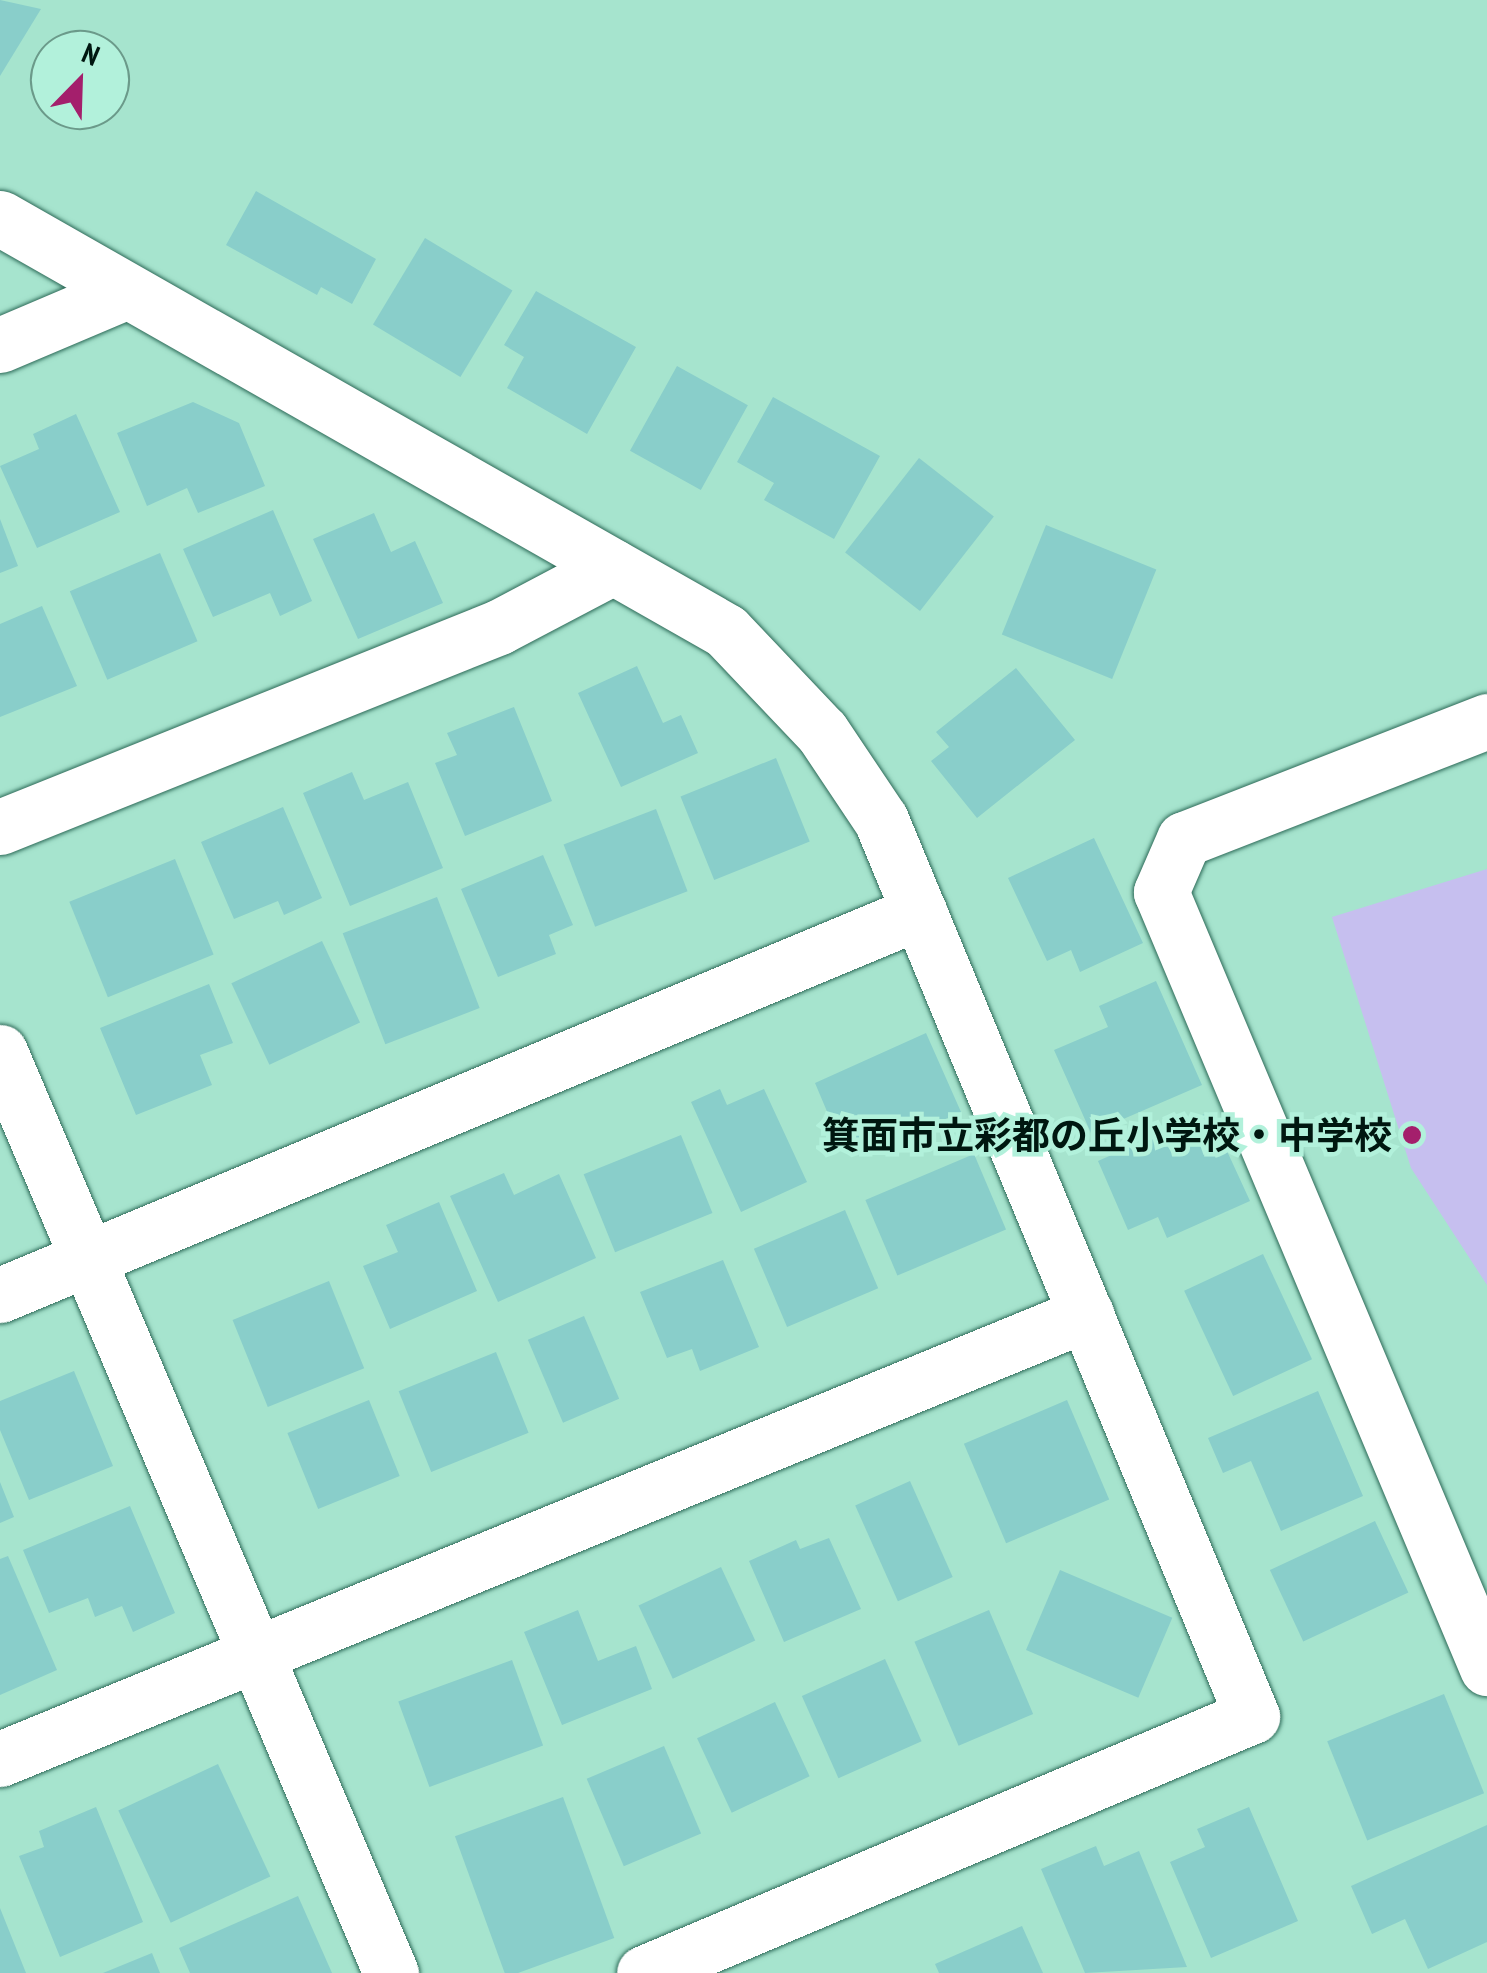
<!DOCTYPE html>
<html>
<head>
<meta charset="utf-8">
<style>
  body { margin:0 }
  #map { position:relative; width:1487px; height:1973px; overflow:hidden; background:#a6e4ce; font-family:"PT Sans Narrow","Noto Sans JP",sans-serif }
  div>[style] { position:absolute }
  .green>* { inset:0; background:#c6bfef }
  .building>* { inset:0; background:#89ceca; transform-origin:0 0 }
  .roads { filter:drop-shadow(0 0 2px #2d6a58) drop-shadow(0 0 2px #2d6a58) }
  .minor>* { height:55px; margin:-27.5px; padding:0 27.5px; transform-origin:27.5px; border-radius:27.5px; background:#fff }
  .dots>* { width:28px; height:28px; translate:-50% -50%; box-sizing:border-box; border:5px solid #b2f1db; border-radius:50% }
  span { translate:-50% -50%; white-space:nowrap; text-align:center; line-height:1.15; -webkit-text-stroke:9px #b2f1db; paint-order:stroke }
  .poi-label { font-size:38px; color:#001710; font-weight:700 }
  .right { translate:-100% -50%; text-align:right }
  .north { position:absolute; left:30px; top:30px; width:100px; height:100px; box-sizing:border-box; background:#b2f1db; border:2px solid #6b9a8a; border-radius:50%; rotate:23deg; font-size:28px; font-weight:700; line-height:40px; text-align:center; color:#001710 }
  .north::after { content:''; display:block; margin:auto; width:35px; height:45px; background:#a41f6c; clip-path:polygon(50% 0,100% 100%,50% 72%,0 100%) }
</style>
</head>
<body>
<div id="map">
  <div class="green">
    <div style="clip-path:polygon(1487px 869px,1487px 1285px,1411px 1168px,1332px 917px)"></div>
  </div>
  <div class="building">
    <div style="clip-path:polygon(0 0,41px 9px,0 76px)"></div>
    <div style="clip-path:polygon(256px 191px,376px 259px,352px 304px,321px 287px,317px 295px,226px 245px)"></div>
    <div style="left:425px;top:238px;width:102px;height:101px;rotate:31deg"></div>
    <div style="clip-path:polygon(536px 291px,636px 347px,587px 434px,507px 388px,524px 357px,504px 345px)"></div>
    <div style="left:677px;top:366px;width:81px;height:97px;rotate:29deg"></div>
    <div style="clip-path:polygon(773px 397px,880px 456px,834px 539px,764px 500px,774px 483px,737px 462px)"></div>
    <div style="clip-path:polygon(193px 402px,239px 423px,265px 486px,198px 513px,187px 488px,147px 506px,117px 433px)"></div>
    <div style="clip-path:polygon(76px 414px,120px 512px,37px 548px,0 466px,39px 449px,33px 434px)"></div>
    <div style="left:919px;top:458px;width:95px;height:120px;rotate:38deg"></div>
    <div style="clip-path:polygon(273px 510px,312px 601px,280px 616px,270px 593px,213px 617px,183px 549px)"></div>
    <div style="clip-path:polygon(374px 513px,391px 552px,415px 541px,443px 603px,358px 639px,313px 539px)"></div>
    <div style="clip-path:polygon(0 519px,18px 566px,0 573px)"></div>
    <div style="left:1046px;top:525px;width:119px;height:118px;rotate:22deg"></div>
    <div style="left:160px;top:553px;width:96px;height:98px;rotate:67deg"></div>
    <div style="clip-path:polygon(42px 606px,77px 686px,0 717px,0 624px)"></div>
    <div style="clip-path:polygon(637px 666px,663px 723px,681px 715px,698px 753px,621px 787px,578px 693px)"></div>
    <div style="clip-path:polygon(1016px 668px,1075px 740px,977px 818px,931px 761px,949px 747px,936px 732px)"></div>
    <div style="clip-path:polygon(514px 707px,552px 801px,465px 836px,435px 763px,457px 755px,447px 733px)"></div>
    <div style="left:776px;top:758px;width:90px;height:103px;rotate:68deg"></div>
    <div style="clip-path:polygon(352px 772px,364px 800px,408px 782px,443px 868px,350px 906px,303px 793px)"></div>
    <div style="clip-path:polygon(283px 807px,322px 898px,284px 915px,278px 901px,234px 919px,201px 842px)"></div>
    <div style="left:656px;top:809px;width:88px;height:99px;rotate:69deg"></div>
    <div style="clip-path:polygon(1094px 838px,1143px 943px,1080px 972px,1071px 950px,1047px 961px,1008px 878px)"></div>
    <div style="clip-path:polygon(543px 855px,573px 925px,549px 935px,556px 954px,498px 977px,461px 889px)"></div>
    <div style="left:175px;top:859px;width:103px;height:114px;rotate:68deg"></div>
    <div style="left:437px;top:897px;width:119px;height:101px;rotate:69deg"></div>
    <div style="left:322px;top:941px;width:90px;height:100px;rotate:65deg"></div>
    <div style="clip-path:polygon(1156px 981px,1202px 1085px,1091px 1133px,1054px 1050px,1108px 1027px,1099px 1006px)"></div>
    <div style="clip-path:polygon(209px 984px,233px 1043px,200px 1055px,212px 1085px,136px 1115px,100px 1028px)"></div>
    <div style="clip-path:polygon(926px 1033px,961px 1112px,863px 1156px,848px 1122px,834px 1128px,815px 1083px)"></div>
    <div style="clip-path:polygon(720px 1089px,727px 1105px,764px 1089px,807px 1182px,741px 1212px,691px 1102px)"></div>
    <div style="clip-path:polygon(1209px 1112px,1250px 1201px,1167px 1238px,1158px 1217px,1128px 1230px,1098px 1161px)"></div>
    <div style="left:681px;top:1135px;width:84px;height:105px;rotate:68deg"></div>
    <div style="left:974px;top:1154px;width:82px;height:118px;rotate:67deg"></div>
    <div style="clip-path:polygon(504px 1173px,514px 1195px,559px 1174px,596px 1258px,498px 1302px,450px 1196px)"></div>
    <div style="clip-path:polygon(439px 1202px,477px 1291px,390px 1329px,363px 1266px,398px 1252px,386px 1225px)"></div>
    <div style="left:845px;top:1210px;width:85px;height:99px;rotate:67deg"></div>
    <div style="left:1263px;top:1254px;width:116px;height:87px;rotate:65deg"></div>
    <div style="clip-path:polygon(723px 1260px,759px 1347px,700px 1371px,692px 1349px,667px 1358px,640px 1292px)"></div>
    <div style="left:329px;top:1281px;width:94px;height:104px;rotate:68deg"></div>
    <div style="left:584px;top:1316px;width:90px;height:61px;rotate:67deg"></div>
    <div style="left:496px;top:1352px;width:87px;height:105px;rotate:68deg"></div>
    <div style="clip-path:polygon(74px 1371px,113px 1466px,29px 1500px,0 1430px,0 1401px)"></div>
    <div style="clip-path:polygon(1318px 1391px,1363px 1496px,1281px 1531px,1251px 1461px,1223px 1473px,1208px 1438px)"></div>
    <div style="left:369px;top:1400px;width:82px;height:88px;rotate:68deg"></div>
    <div style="left:1067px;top:1400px;width:108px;height:112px;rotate:67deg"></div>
    <div style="left:910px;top:1481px;width:105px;height:60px;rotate:66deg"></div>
    <div style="clip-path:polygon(0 1482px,14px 1517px,0 1523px)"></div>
    <div style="clip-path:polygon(130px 1506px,175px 1613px,133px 1632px,122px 1606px,95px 1617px,88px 1598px,49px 1613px,23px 1550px)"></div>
    <div style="left:1375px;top:1521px;width:79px;height:116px;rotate:65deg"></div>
    <div style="clip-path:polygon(829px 1538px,861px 1609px,784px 1642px,749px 1561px,796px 1540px,800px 1549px)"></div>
    <div style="clip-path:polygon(8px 1556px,57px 1670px,0 1695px,0 1559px)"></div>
    <div style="left:721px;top:1567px;width:81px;height:91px;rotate:65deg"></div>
    <div style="left:1060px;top:1570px;width:122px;height:87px;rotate:23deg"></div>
    <div style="clip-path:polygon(578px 1610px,598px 1661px,636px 1646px,652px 1689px,562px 1725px,524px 1632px)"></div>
    <div style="left:989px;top:1610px;width:113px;height:81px;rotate:67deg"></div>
    <div style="left:885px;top:1659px;width:90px;height:91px;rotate:66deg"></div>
    <div style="left:512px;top:1660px;width:91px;height:121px;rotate:70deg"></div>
    <div style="left:1444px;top:1694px;width:107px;height:126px;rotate:68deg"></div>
    <div style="left:775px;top:1702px;width:82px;height:86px;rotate:65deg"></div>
    <div style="left:664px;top:1746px;width:95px;height:84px;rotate:67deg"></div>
    <div style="left:218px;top:1764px;width:124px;height:110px;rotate:65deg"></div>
    <div style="left:563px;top:1797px;width:150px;height:115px;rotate:70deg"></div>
    <div style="clip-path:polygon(96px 1807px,143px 1922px,60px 1957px,19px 1856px,44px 1847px,39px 1831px)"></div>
    <div style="clip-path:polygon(1249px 1807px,1298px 1921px,1211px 1958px,1170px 1862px,1205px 1847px,1197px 1829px)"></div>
    <div style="clip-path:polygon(1487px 1825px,1487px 1942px,1428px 1969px,1405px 1919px,1372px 1934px,1351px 1886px)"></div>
    <div style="clip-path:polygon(1096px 1846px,1104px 1866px,1139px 1851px,1187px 1967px,1085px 1973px,1041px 1869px)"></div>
    <div style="clip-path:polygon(298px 1896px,332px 1973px,190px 1973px,179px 1948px)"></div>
    <div style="clip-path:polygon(0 1908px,26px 1973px,0 1973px)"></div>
    <div style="clip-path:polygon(1022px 1926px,1043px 1973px,939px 1973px,935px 1964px)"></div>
    <div style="clip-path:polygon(152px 1953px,160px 1973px,103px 1973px)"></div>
  </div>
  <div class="roads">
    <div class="minor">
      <div style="left:0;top:218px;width:835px;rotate:29.63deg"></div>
      <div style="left:726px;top:631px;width:139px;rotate:46.5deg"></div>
      <div style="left:822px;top:732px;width:106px;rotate:56.2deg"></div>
      <div style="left:881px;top:820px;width:970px;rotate:67.51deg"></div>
      <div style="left:1252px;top:1716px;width:660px;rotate:157.09deg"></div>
      <div style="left:0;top:345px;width:136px;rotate:-23deg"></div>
      <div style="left:1487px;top:721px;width:325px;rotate:158.7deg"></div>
      <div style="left:1184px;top:839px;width:58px;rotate:113.5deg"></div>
      <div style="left:1161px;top:892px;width:842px;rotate:67.21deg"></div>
      <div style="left:0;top:827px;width:538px;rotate:-21.84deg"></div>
      <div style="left:499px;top:627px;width:129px;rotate:-27.8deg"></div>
      <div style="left:0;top:1052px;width:1001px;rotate:67deg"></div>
      <div style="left:0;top:1295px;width:996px;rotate:-22.62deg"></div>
      <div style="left:0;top:1759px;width:1174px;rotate:-22.28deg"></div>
    </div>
  </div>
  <div class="dots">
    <div style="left:1412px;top:1135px;background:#a41f6c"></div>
  </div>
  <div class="poi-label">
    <span class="right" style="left:1392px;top:1135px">箕面市立彩都の丘小学校・中学校</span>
  </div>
  <div class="north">N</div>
</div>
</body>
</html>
